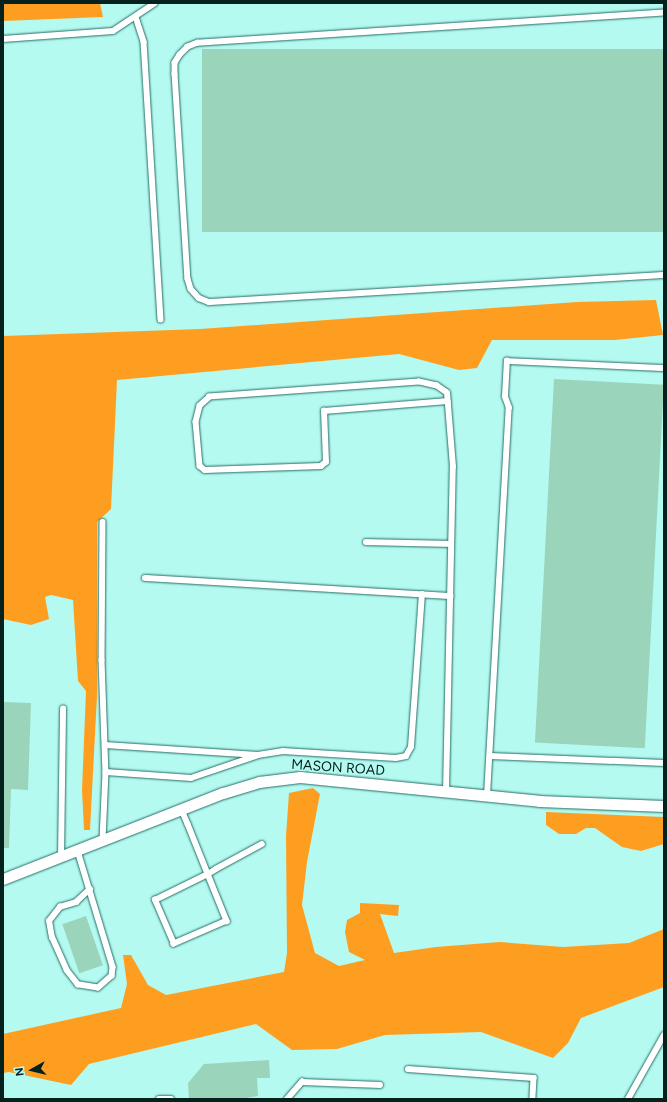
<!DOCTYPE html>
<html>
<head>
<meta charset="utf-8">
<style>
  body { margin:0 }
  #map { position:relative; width:667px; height:1102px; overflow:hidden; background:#b4faf0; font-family:Figtree,sans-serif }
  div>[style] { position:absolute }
  .forest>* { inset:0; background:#fe9e20 }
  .building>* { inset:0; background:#9ad5bb; transform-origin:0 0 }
  .roads { filter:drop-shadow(0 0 1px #266d66) drop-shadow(0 0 1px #266d66) }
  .lane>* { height:5.5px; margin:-2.75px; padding:0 2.75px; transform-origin:2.75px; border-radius:2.75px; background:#fff }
  .street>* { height:11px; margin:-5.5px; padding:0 5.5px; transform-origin:5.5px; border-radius:5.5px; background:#fff }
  span { translate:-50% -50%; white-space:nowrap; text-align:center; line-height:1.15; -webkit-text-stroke:3px #b4faf0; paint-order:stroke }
  .street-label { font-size:14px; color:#04211e }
  .frame { position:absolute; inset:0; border:4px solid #04211e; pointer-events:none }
  .north { position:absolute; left:12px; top:1050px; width:40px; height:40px; -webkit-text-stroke:3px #b4faf0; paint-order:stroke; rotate:262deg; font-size:11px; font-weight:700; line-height:16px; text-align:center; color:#04211e }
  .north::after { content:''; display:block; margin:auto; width:14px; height:18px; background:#04211e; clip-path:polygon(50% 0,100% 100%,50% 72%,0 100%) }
</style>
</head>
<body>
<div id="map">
  <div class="forest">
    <div style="clip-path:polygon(3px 3px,100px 3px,103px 17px,3px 21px)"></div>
    <div style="clip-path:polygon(656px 300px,663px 335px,615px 340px,492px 340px,477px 368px,459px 370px,399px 354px,117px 380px,111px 509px,97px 522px,97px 696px,90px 830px,84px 830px,82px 790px,86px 691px,78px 681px,73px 600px,51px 595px,45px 597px,49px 619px,31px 625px,3px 619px,3px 336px,200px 329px,577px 302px)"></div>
    <div style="clip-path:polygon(313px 788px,320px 794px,307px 862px,302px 905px,315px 953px,339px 966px,365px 960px,349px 952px,345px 932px,347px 920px,360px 913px,360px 903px,399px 905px,398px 916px,380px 914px,394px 953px,436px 947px,500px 942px,563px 947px,629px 943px,664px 929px,664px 987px,581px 1018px,568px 1043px,553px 1058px,481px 1032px,385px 1035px,337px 1049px,292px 1050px,256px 1024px,89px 1064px,71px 1085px,9px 1072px,3px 1073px,3px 1034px,121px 1008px,127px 984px,123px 955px,131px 955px,148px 985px,166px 995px,284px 972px,287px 953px,286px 836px,289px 793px)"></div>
    <div style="clip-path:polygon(546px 812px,664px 817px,664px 844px,641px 851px,622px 847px,595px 828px,586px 828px,576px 834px,559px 834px,546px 825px)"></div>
  </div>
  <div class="building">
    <div style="left:664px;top:49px;width:183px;height:462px;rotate:90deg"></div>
    <div style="left:554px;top:379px;width:110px;height:364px;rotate:3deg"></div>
    <div style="clip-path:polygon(3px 702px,31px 703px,28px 790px,11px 789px,9px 848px,3px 848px)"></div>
    <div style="left:86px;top:916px;width:52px;height:25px;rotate:71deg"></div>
    <div style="clip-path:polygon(269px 1060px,270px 1078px,257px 1078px,258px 1096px,241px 1099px,189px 1099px,188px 1083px,204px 1064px)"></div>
  </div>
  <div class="roads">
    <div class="lane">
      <div style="left:664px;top:13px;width:467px;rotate:176.3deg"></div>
      <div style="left:198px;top:43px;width:11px;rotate:158deg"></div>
      <div style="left:188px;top:47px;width:11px;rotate:135deg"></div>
      <div style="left:180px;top:55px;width:9px;rotate:122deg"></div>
      <div style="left:175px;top:63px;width:11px;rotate:90deg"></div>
      <div style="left:175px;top:74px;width:205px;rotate:86.4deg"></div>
      <div style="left:188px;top:279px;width:10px;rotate:73deg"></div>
      <div style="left:191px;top:289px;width:12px;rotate:48deg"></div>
      <div style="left:199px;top:298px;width:11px;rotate:22deg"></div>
      <div style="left:209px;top:302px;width:456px;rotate:-3.4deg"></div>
      <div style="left:136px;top:17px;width:26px;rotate:72deg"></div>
      <div style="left:144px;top:42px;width:278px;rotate:86.5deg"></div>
      <div style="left:3px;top:39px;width:110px;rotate:-4.2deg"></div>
      <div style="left:113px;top:31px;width:50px;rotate:-33.7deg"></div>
      <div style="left:103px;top:522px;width:138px;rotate:90.4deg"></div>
      <div style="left:102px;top:660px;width:112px;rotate:88deg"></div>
      <div style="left:106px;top:772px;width:68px;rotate:92.5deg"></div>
      <div style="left:366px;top:542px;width:85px;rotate:1.3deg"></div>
      <div style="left:145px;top:578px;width:306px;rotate:3.4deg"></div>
      <div style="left:105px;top:745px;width:153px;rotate:3.7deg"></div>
      <div style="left:258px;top:755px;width:25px;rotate:-9deg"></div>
      <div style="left:283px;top:751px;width:113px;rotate:3.5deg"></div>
      <div style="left:396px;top:758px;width:10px;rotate:-11deg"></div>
      <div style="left:406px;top:756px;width:10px;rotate:-61deg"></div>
      <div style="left:411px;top:747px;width:153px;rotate:-85.9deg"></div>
      <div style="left:490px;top:756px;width:174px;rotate:2.3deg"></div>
      <div style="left:106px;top:772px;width:85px;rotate:4deg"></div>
      <div style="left:191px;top:778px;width:69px;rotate:-18.7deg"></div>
      <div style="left:446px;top:792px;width:325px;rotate:-88.8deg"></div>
      <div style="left:453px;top:467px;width:74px;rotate:-94.6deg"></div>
      <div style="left:447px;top:393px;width:12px;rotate:-145deg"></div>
      <div style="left:437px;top:386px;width:18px;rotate:-167deg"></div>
      <div style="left:419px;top:382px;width:210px;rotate:175.9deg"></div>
      <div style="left:210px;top:397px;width:13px;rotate:138deg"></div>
      <div style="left:200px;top:406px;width:16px;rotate:104deg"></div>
      <div style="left:196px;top:422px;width:44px;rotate:84.8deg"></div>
      <div style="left:200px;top:466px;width:6px;rotate:39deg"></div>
      <div style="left:205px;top:470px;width:116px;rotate:-2deg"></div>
      <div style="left:321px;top:466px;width:6px;rotate:-39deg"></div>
      <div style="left:326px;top:462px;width:51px;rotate:-92.2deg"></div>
      <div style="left:324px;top:411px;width:124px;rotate:-4.6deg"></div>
      <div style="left:487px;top:796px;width:389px;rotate:-86.8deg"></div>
      <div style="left:509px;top:408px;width:12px;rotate:-110deg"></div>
      <div style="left:505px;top:397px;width:36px;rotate:-87deg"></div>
      <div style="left:507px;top:361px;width:157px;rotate:2.6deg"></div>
      <div style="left:182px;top:810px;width:15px;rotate:67deg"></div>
      <div style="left:188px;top:824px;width:54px;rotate:68.2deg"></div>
      <div style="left:208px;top:874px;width:51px;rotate:68deg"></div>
      <div style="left:227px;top:921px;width:58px;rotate:156.5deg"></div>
      <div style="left:174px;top:944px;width:48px;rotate:-113.4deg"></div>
      <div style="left:155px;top:900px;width:59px;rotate:-26.1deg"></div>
      <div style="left:208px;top:874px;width:9px;rotate:-32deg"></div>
      <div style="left:216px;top:869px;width:52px;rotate:-28.5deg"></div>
      <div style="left:78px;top:851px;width:121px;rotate:73.2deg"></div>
      <div style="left:113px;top:967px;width:9px;rotate:96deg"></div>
      <div style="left:112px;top:976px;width:18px;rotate:139deg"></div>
      <div style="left:98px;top:988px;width:20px;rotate:-171deg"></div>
      <div style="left:78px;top:985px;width:18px;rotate:-128deg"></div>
      <div style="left:67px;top:971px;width:36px;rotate:-114deg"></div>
      <div style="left:52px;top:938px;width:17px;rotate:-100deg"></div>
      <div style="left:49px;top:921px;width:18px;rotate:-52deg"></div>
      <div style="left:60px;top:907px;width:17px;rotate:-17deg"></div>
      <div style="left:76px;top:902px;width:19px;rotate:-43deg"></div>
      <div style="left:61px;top:857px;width:148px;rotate:-89.2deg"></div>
      <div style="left:408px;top:1069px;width:126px;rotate:4.1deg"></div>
      <div style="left:534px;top:1078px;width:21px;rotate:93deg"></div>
      <div style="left:159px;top:1099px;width:12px"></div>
      <div style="left:287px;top:1099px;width:23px;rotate:-49deg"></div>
      <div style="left:302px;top:1082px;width:78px;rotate:2.2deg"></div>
      <div style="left:628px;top:1099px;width:73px;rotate:-60.6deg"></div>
    </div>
    <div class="street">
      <div style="left:3px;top:879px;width:236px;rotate:-21.4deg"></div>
      <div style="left:223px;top:793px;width:38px;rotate:-17deg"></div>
      <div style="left:259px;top:782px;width:41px;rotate:-7deg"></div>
      <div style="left:300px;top:777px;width:240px;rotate:5.7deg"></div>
      <div style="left:539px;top:801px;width:125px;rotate:2.3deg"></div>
    </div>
  </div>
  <div class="street-label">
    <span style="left:338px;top:768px;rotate:4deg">MASON ROAD</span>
  </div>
  <div class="frame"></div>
  <div class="north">N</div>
</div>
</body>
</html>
